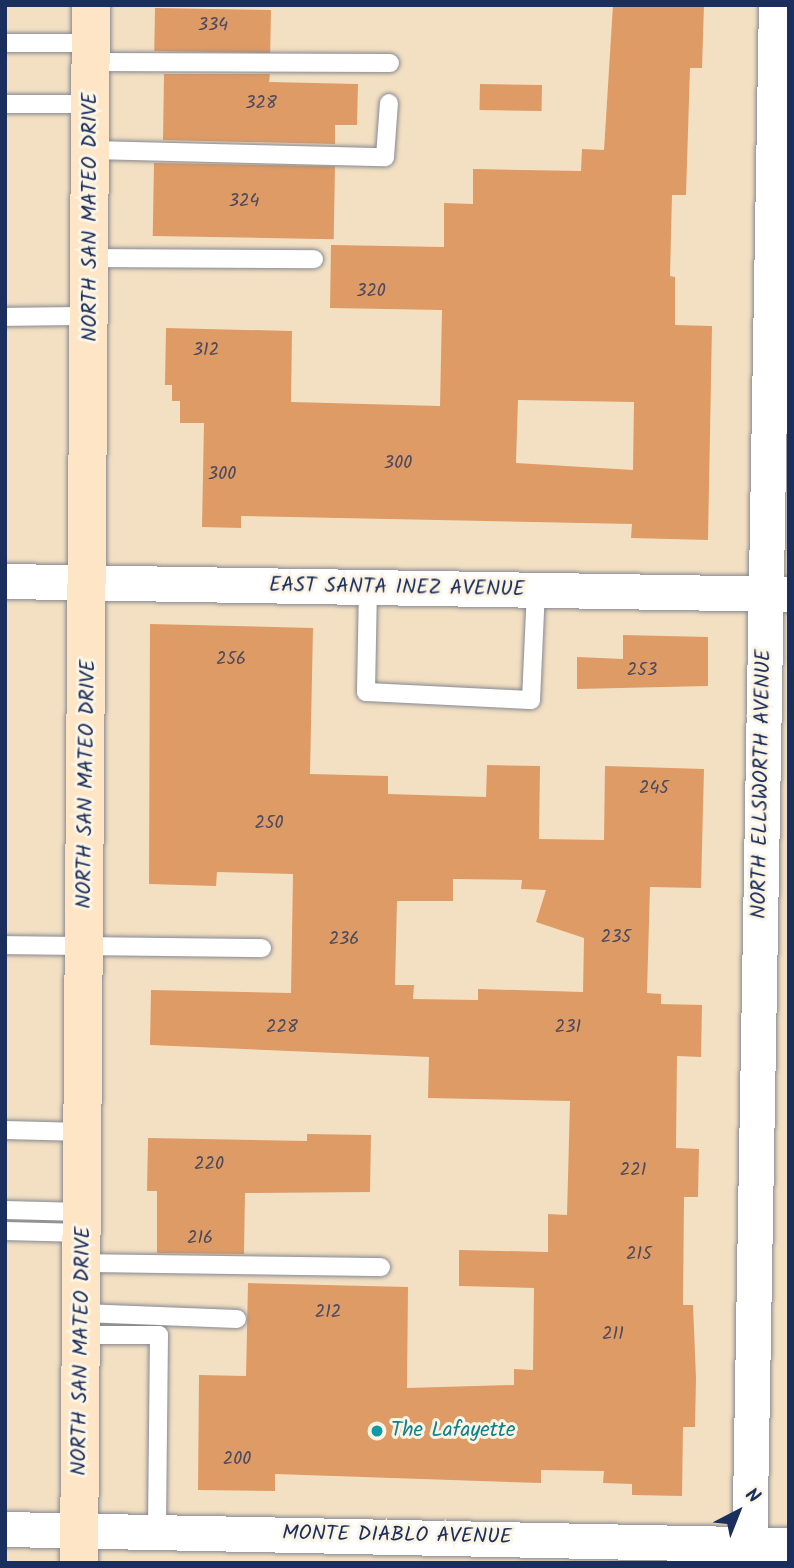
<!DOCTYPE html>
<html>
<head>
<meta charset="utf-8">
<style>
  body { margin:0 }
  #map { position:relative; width:794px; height:1568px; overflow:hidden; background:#f3e0c3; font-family:Kalam,sans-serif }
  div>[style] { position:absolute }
  .building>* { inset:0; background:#df9b65; transform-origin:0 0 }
  .roads { filter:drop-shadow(0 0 2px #878890) drop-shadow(0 0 2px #878890) }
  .lane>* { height:18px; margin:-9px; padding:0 9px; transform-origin:9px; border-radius:9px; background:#fff }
  .street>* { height:35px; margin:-17.5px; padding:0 17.5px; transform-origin:17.5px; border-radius:17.5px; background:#fff }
  .secondary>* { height:38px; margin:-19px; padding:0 19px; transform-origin:19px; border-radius:19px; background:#fde5c5 }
  .dots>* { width:19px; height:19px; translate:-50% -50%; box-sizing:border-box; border:4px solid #fcf5e5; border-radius:50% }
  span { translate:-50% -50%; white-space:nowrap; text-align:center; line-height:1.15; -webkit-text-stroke:6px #fcf5e5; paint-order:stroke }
  .number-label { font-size:18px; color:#4c4a60 }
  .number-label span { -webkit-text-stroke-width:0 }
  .street-label { font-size:21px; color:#1b2f5e }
  .culture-label { font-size:21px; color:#0d838f }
  .left { translate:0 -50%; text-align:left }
  .frame { position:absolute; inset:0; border:7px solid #1b2f5e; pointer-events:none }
  .north { position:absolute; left:703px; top:1477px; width:70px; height:70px; -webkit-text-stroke:5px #fcf5e5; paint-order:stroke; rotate:42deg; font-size:19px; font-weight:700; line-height:28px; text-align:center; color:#1b2f5e }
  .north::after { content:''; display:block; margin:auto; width:24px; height:32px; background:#1b2f5e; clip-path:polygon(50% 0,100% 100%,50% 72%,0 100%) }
</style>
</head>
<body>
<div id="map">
  <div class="building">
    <div style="clip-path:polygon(evenodd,613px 5px,704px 5px,702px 68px,690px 68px,686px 195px,672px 195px,670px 276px,675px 277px,675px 325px,712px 326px,708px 540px,631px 538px,632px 524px,241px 516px,241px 528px,202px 527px,204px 423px,180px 423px,180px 401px,172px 401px,172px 385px,165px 385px,166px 328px,292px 331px,291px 402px,440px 406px,442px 310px,330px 308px,331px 245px,444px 247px,444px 203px,473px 204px,473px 169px,581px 171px,582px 149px,604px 150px,613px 5px,518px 400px,634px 402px,633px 470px,516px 463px,518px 400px)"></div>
    <div style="left:155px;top:8px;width:116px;height:43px;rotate:1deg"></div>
    <div style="clip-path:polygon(164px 74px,270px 74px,269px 82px,358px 84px,357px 125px,335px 125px,335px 144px,163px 140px)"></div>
    <div style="left:480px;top:84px;width:62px;height:26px;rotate:1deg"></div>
    <div style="left:154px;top:163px;width:181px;height:73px;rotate:1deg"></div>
    <div style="clip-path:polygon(evenodd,150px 624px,313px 628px,310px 774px,388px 776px,388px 794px,486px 797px,487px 765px,540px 766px,539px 839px,604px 840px,605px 766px,704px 769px,701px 888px,650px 887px,647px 993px,661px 994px,661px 1004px,702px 1005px,701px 1057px,677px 1056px,676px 1148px,699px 1149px,698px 1197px,684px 1197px,683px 1305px,693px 1305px,696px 1378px,695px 1427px,683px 1427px,682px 1496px,632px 1495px,632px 1484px,603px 1483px,604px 1471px,541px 1470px,541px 1483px,275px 1474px,275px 1491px,198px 1490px,199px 1375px,246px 1376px,248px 1283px,408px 1287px,407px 1388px,514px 1385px,514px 1369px,533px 1370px,534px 1288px,459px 1286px,459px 1250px,548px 1252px,548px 1214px,567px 1215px,570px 1101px,428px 1098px,429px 1057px,150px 1045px,151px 990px,291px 993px,293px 874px,217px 872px,216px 886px,149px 884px,150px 624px,453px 879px,522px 880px,521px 889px,546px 890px,536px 922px,584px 938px,583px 992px,478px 989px,478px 1000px,413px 999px,414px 985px,395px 985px,397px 901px,453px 901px,453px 879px)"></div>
    <div style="clip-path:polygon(623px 635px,708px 637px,708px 686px,577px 689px,577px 657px,623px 659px)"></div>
    <div style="clip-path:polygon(307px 1134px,371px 1135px,370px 1192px,245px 1193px,244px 1254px,157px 1253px,157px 1191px,147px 1191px,148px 1138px,307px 1141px)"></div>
  </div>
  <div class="roads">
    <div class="lane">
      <div style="left:5px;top:43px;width:86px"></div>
      <div style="left:91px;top:62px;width:299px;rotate:0.2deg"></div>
      <div style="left:5px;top:104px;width:86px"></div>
      <div style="left:91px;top:150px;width:294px;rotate:1.4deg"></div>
      <div style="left:385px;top:157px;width:54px;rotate:-85.8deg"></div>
      <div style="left:92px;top:258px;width:222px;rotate:0.3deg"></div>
      <div style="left:5px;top:317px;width:87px;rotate:-0.7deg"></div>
      <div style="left:368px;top:587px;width:105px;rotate:91.1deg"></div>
      <div style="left:366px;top:692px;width:165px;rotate:2.8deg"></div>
      <div style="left:531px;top:700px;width:110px;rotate:-87.4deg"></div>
      <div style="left:5px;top:945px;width:257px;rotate:0.7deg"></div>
      <div style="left:5px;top:1130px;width:79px;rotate:1.5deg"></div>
      <div style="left:5px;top:1210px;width:78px;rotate:1.5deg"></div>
      <div style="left:5px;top:1231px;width:78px;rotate:1.5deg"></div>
      <div style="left:83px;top:1263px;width:298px;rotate:0.8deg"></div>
      <div style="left:82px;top:1313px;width:155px;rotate:2.2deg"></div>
      <div style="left:82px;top:1335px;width:77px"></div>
      <div style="left:159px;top:1335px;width:196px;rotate:90.6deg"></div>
    </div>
    <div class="street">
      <div style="left:5px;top:581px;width:784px;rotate:0.95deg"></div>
      <div style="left:5px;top:1529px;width:784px;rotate:1.17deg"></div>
      <div style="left:749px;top:1563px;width:1558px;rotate:-89.01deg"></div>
    </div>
    <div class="secondary">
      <div style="left:79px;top:1563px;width:1558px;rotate:-89.56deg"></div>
    </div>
  </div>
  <div class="dots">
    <div style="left:377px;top:1431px;background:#0f9aa8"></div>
  </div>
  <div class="number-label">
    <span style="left:213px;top:26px">334</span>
    <span style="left:261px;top:104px">328</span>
    <span style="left:244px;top:202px">324</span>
    <span style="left:371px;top:292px">320</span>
    <span style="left:206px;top:351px">312</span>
    <span style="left:398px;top:464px">300</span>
    <span style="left:222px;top:475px">300</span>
    <span style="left:231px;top:660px">256</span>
    <span style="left:642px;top:671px">253</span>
    <span style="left:654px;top:789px">245</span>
    <span style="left:269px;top:824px">250</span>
    <span style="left:616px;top:938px">235</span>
    <span style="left:344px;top:940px">236</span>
    <span style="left:282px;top:1028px">228</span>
    <span style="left:568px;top:1028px">231</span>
    <span style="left:209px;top:1165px">220</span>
    <span style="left:633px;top:1171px">221</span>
    <span style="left:200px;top:1239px">216</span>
    <span style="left:639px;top:1255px">215</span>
    <span style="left:328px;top:1313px">212</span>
    <span style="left:613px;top:1335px">211</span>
    <span style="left:237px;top:1460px">200</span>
  </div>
  <div class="street-label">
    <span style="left:91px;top:217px;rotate:-90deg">NORTH SAN MATEO DRIVE</span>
    <span style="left:397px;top:588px;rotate:1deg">EAST SANTA INEZ AVENUE</span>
    <span style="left:87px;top:784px;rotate:-89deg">NORTH SAN MATEO DRIVE</span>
    <span style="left:762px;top:784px;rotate:-89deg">NORTH ELLSWORTH AVENUE</span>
    <span style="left:82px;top:1351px;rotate:-89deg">NORTH SAN MATEO DRIVE</span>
    <span style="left:397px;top:1536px;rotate:1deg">MONTE DIABLO AVENUE</span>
  </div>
  <div class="culture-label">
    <span class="left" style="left:391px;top:1431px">The Lafayette</span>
  </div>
  <div class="frame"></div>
  <div class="north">N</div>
</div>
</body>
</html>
